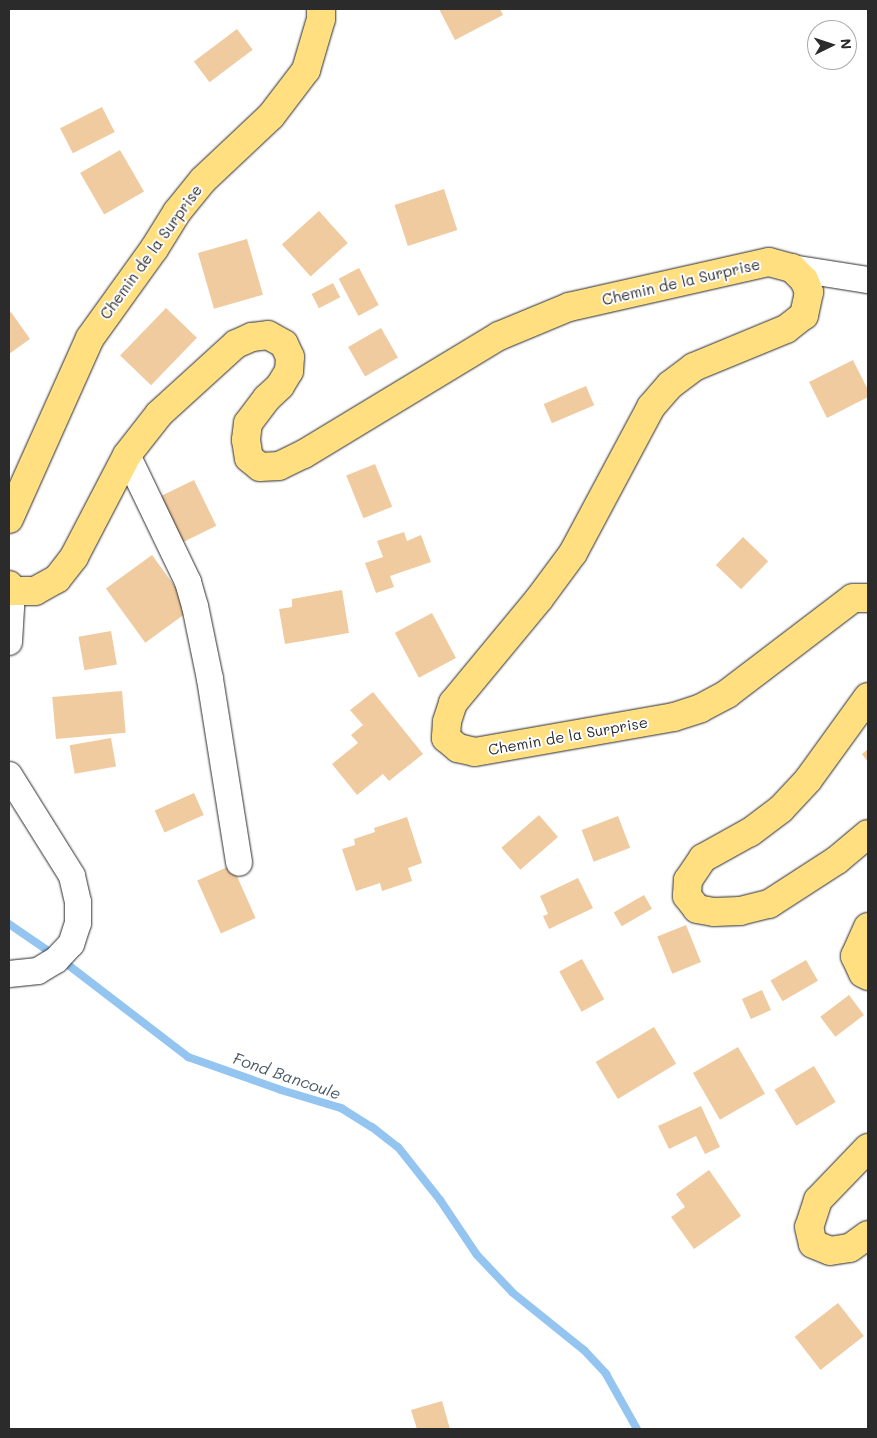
<!DOCTYPE html>
<html>
<head>
<meta charset="utf-8">
<style>
  body { margin:0 }
  #map { position:relative; width:877px; height:1438px; overflow:hidden; background:#fff; font-family:Mali,sans-serif }
  div>[style] { position:absolute }
  .stream>* { height:8px; margin:-4px; padding:0 4px; transform-origin:4px; border-radius:4px; background:#93c5f0 }
  .building>* { inset:0; background:#f0cba0; transform-origin:0 0 }
  .roads { filter:drop-shadow(0 0 1px #2b2b2b) drop-shadow(0 0 1px #2b2b2b) }
  .minor>* { height:26px; margin:-13px; padding:0 13px; transform-origin:13px; border-radius:13px; background:#fff }
  .major>* { height:28px; margin:-14px; padding:0 14px; transform-origin:14px; border-radius:14px; background:#ffdf80 }
  span { translate:-50% -50%; white-space:nowrap; text-align:center; line-height:1.15; -webkit-text-stroke:4px #fff; paint-order:stroke }
  .street-label { font-size:15px; color:#2b2b2b }
  .water-label { font-size:16px; color:#4a5966; font-style:italic }
  .frame { position:absolute; inset:0; border:10px solid #2b2b2b; pointer-events:none }
  .north { position:absolute; left:807px; top:20px; width:50px; height:50px; box-sizing:border-box; background:#fff; border:1px solid #aaa; border-radius:50%; rotate:86deg; font-size:14px; font-weight:700; line-height:20px; text-align:center; color:#2b2b2b }
  .north::after { content:''; display:block; margin:auto; width:18px; height:22px; background:#2b2b2b; clip-path:polygon(50% 0,100% 100%,50% 72%,0 100%) }
</style>
</head>
<body>
<div id="map">
  <div class="stream">
    <div style="left:9px;top:924px;width:65px;rotate:34.4deg"></div>
    <div style="left:63px;top:961px;width:158px;rotate:37.5deg"></div>
    <div style="left:188px;top:1057px;width:99px;rotate:19.5deg"></div>
    <div style="left:281px;top:1090px;width:63px;rotate:16.7deg"></div>
    <div style="left:341px;top:1108px;width:36px;rotate:32deg"></div>
    <div style="left:372px;top:1127px;width:33px;rotate:38deg"></div>
    <div style="left:398px;top:1147px;width:68px;rotate:51.6deg"></div>
    <div style="left:440px;top:1200px;width:66px;rotate:56.1deg"></div>
    <div style="left:477px;top:1255px;width:52px;rotate:46.5deg"></div>
    <div style="left:513px;top:1293px;width:91px;rotate:38.8deg"></div>
    <div style="left:584px;top:1350px;width:33px;rotate:47deg"></div>
    <div style="left:606px;top:1374px;width:63px;rotate:60.6deg"></div>
  </div>
  <div class="building">
    <div style="clip-path:polygon(439px 9px,500px 9px,503px 15px,455px 40px)"></div>
    <div style="left:237px;top:29px;width:26px;height:54px;rotate:53deg"></div>
    <div style="left:102px;top:107px;width:28px;height:47px;rotate:63deg"></div>
    <div style="left:120px;top:150px;width:48px;height:46px;rotate:60deg"></div>
    <div style="left:444px;top:189px;width:43px;height:52px;rotate:72deg"></div>
    <div style="left:319px;top:211px;width:43px;height:50px;rotate:48deg"></div>
    <div style="left:247px;top:239px;width:58px;height:51px;rotate:74deg"></div>
    <div style="left:359px;top:268px;width:42px;height:23px;rotate:62deg"></div>
    <div style="left:333px;top:283px;width:16px;height:24px;rotate:63deg"></div>
    <div style="left:166px;top:308px;width:43px;height:66px;rotate:44deg"></div>
    <div style="clip-path:polygon(11px 312px,30px 339px,9px 354px,9px 314px)"></div>
    <div style="left:381px;top:328px;width:34px;height:38px;rotate:60deg"></div>
    <div style="clip-path:polygon(853px 360px,868px 390px,868px 397px,827px 418px,809px 382px)"></div>
    <div style="left:586px;top:386px;width:21px;height:46px;rotate:67deg"></div>
    <div style="left:375px;top:464px;width:46px;height:31px;rotate:68deg"></div>
    <div style="left:194px;top:480px;width:51px;height:43px;rotate:64deg"></div>
    <div style="clip-path:polygon(404px 532px,407px 541px,421px 535px,431px 562px,390px 576px,394px 587px,376px 593px,365px 563px,383px 557px,377px 541px)"></div>
    <div style="left:743px;top:537px;width:35px;height:39px;rotate:44deg"></div>
    <div style="left:152px;top:555px;width:67px;height:57px;rotate:54deg"></div>
    <div style="clip-path:polygon(342px 590px,349px 633px,285px 644px,279px 609px,292px 607px,292px 599px)"></div>
    <div style="left:432px;top:613px;width:51px;height:42px;rotate:62deg"></div>
    <div style="left:111px;top:631px;width:34px;height:33px;rotate:80deg"></div>
    <div style="left:122px;top:691px;width:42px;height:70px;rotate:85deg"></div>
    <div style="clip-path:polygon(373px 692px,423px 754px,389px 781px,383px 774px,357px 795px,332px 764px,358px 743px,351px 735px,363px 725px,350px 710px)"></div>
    <div style="left:111px;top:738px;width:29px;height:42px;rotate:80deg"></div>
    <div style="clip-path:polygon(868px 749px,868px 762px,862px 754px)"></div>
    <div style="left:194px;top:793px;width:24px;height:43px;rotate:66deg"></div>
    <div style="left:539px;top:815px;width:29px;height:50px;rotate:49deg"></div>
    <div style="left:618px;top:816px;width:34px;height:39px;rotate:69deg"></div>
    <div style="clip-path:polygon(407px 817px,422px 863px,408px 868px,412px 881px,382px 891px,380px 883px,356px 891px,342px 849px,355px 845px,354px 839px,375px 832px,374px 828px)"></div>
    <div style="left:232px;top:865px;width:58px;height:38px;rotate:66deg"></div>
    <div style="clip-path:polygon(578px 878px,593px 908px,549px 929px,543px 916px,548px 914px,540px 896px)"></div>
    <div style="left:644px;top:895px;width:16px;height:35px;rotate:60deg"></div>
    <div style="left:686px;top:925px;width:40px;height:31px;rotate:68deg"></div>
    <div style="left:582px;top:959px;width:46px;height:26px;rotate:61deg"></div>
    <div style="left:806px;top:960px;width:24px;height:41px;rotate:60deg"></div>
    <div style="left:762px;top:990px;width:22px;height:22px;rotate:66deg"></div>
    <div style="left:849px;top:995px;width:25px;height:36px;rotate:53deg"></div>
    <div style="left:654px;top:1027px;width:43px;height:68px;rotate:59deg"></div>
    <div style="left:738px;top:1047px;width:54px;height:52px;rotate:60deg"></div>
    <div style="left:814px;top:1066px;width:42px;height:46px;rotate:59deg"></div>
    <div style="clip-path:polygon(701px 1106px,720px 1147px,705px 1154px,696px 1136px,669px 1149px,658px 1126px)"></div>
    <div style="clip-path:polygon(709px 1170px,741px 1216px,694px 1249px,671px 1217px,685px 1207px,676px 1194px)"></div>
    <div style="left:838px;top:1303px;width:42px;height:55px;rotate:52deg"></div>
    <div style="clip-path:polygon(442px 1401px,450px 1429px,417px 1429px,411px 1410px)"></div>
  </div>
  <div class="roads">
    <div class="minor">
      <div style="left:792px;top:268px;width:77px;rotate:9deg"></div>
      <div style="left:127px;top:455px;width:141px;rotate:64.3deg"></div>
      <div style="left:188px;top:582px;width:25px;rotate:74deg"></div>
      <div style="left:195px;top:606px;width:75px;rotate:78.4deg"></div>
      <div style="left:210px;top:679px;width:186px;rotate:81deg"></div>
      <div style="left:9px;top:642px;width:51px;rotate:-86.6deg"></div>
      <div style="left:9px;top:775px;width:119px;rotate:58deg"></div>
      <div style="left:72px;top:876px;width:27px;rotate:77deg"></div>
      <div style="left:78px;top:902px;width:21px;rotate:90deg"></div>
      <div style="left:78px;top:923px;width:22px;rotate:108deg"></div>
      <div style="left:71px;top:944px;width:22px;rotate:133deg"></div>
      <div style="left:56px;top:960px;width:21px;rotate:149deg"></div>
      <div style="left:38px;top:971px;width:29px;rotate:174deg"></div>
    </div>
    <div class="major">
      <div style="left:9px;top:519px;width:198px;rotate:-65.9deg"></div>
      <div style="left:90px;top:338px;width:110px;rotate:-54.3deg"></div>
      <div style="left:154px;top:249px;width:44px;rotate:-58.1deg"></div>
      <div style="left:177px;top:212px;width:41px;rotate:-50.9deg"></div>
      <div style="left:203px;top:180px;width:93px;rotate:-43.3deg"></div>
      <div style="left:271px;top:116px;width:58px;rotate:-52.7deg"></div>
      <div style="left:306px;top:70px;width:53px;rotate:-73.6deg"></div>
      <div style="left:321px;top:19px;width:10px;rotate:-90deg"></div>
      <div style="left:9px;top:585px;width:7px;rotate:63deg"></div>
      <div style="left:12px;top:591px;width:23px"></div>
      <div style="left:35px;top:591px;width:25px;rotate:-29deg"></div>
      <div style="left:57px;top:579px;width:28px;rotate:-52deg"></div>
      <div style="left:74px;top:557px;width:115px;rotate:-62.5deg"></div>
      <div style="left:127px;top:455px;width:52px;rotate:-52deg"></div>
      <div style="left:159px;top:414px;width:104px;rotate:-42.3deg"></div>
      <div style="left:236px;top:344px;width:17px;rotate:-24deg"></div>
      <div style="left:252px;top:337px;width:16px;rotate:-7deg"></div>
      <div style="left:268px;top:335px;width:18px;rotate:29deg"></div>
      <div style="left:284px;top:344px;width:14px;rotate:65deg"></div>
      <div style="left:290px;top:357px;width:14px;rotate:94deg"></div>
      <div style="left:289px;top:371px;width:17px;rotate:121deg"></div>
      <div style="left:280px;top:386px;width:18px;rotate:137deg"></div>
      <div style="left:267px;top:398px;width:31px;rotate:127deg"></div>
      <div style="left:248px;top:423px;width:17px;rotate:97deg"></div>
      <div style="left:246px;top:440px;width:18px;rotate:81deg"></div>
      <div style="left:249px;top:458px;width:14px;rotate:39deg"></div>
      <div style="left:260px;top:467px;width:19px;rotate:-3deg"></div>
      <div style="left:279px;top:466px;width:28px;rotate:-26deg"></div>
      <div style="left:304px;top:454px;width:228px;rotate:-31.2deg"></div>
      <div style="left:499px;top:336px;width:76px;rotate:-22.5deg"></div>
      <div style="left:569px;top:307px;width:205px;rotate:-12.7deg"></div>
      <div style="left:769px;top:262px;width:24px;rotate:15deg"></div>
      <div style="left:792px;top:268px;width:17px;rotate:45deg"></div>
      <div style="left:804px;top:280px;width:13px;rotate:67deg"></div>
      <div style="left:809px;top:292px;width:24px;rotate:102deg"></div>
      <div style="left:804px;top:315px;width:23px;rotate:142deg"></div>
      <div style="left:786px;top:329px;width:100px;rotate:157.6deg"></div>
      <div style="left:694px;top:367px;width:30px;rotate:143deg"></div>
      <div style="left:670px;top:385px;width:29px;rotate:131deg"></div>
      <div style="left:651px;top:407px;width:166px;rotate:118.1deg"></div>
      <div style="left:573px;top:553px;width:57px;rotate:126.5deg"></div>
      <div style="left:539px;top:599px;width:135px;rotate:129.6deg"></div>
      <div style="left:453px;top:703px;width:20px;rotate:108deg"></div>
      <div style="left:447px;top:722px;width:16px;rotate:94deg"></div>
      <div style="left:446px;top:738px;width:16px;rotate:40deg"></div>
      <div style="left:458px;top:748px;width:17px;rotate:13deg"></div>
      <div style="left:475px;top:752px;width:202px;rotate:-10deg"></div>
      <div style="left:674px;top:717px;width:28px;rotate:-18deg"></div>
      <div style="left:701px;top:708px;width:30px;rotate:-28deg"></div>
      <div style="left:727px;top:694px;width:158px;rotate:-37.3deg"></div>
      <div style="left:853px;top:598px;width:15px"></div>
      <div style="left:868px;top:697px;width:102px;rotate:125.9deg"></div>
      <div style="left:808px;top:780px;width:40px;rotate:133deg"></div>
      <div style="left:781px;top:809px;width:39px;rotate:143deg"></div>
      <div style="left:750px;top:832px;width:54px;rotate:151deg"></div>
      <div style="left:703px;top:858px;width:27px;rotate:124deg"></div>
      <div style="left:688px;top:880px;width:16px;rotate:94deg"></div>
      <div style="left:687px;top:896px;width:16px;rotate:52deg"></div>
      <div style="left:697px;top:909px;width:17px;rotate:10deg"></div>
      <div style="left:714px;top:912px;width:26px;rotate:-2deg"></div>
      <div style="left:740px;top:911px;width:30px;rotate:-14deg"></div>
      <div style="left:769px;top:904px;width:81px;rotate:-32.9deg"></div>
      <div style="left:837px;top:860px;width:40px;rotate:-40deg"></div>
      <div style="left:868px;top:927px;width:32px;rotate:114deg"></div>
      <div style="left:855px;top:956px;width:19px;rotate:65deg"></div>
      <div style="left:863px;top:973px;width:6px;rotate:31deg"></div>
      <div style="left:868px;top:1148px;width:72px;rotate:133.9deg"></div>
      <div style="left:818px;top:1200px;width:28px;rotate:108deg"></div>
      <div style="left:809px;top:1227px;width:17px;rotate:77deg"></div>
      <div style="left:813px;top:1244px;width:18px;rotate:22deg"></div>
      <div style="left:830px;top:1251px;width:20px;rotate:-9deg"></div>
      <div style="left:850px;top:1248px;width:22px;rotate:-36deg"></div>
    </div>
  </div>
  <div class="street-label">
    <span style="left:151px;top:252px;rotate:-54deg">Chemin de la Surprise</span>
    <span style="left:681px;top:282px;rotate:-13deg">Chemin de la Surprise</span>
    <span style="left:568px;top:736px;rotate:-10deg">Chemin de la Surprise</span>
  </div>
  <div class="water-label">
    <span style="left:287px;top:1076px;rotate:19deg">Fond Bancoule</span>
  </div>
  <div class="frame"></div>
  <div class="north">N</div>
</div>
</body>
</html>
